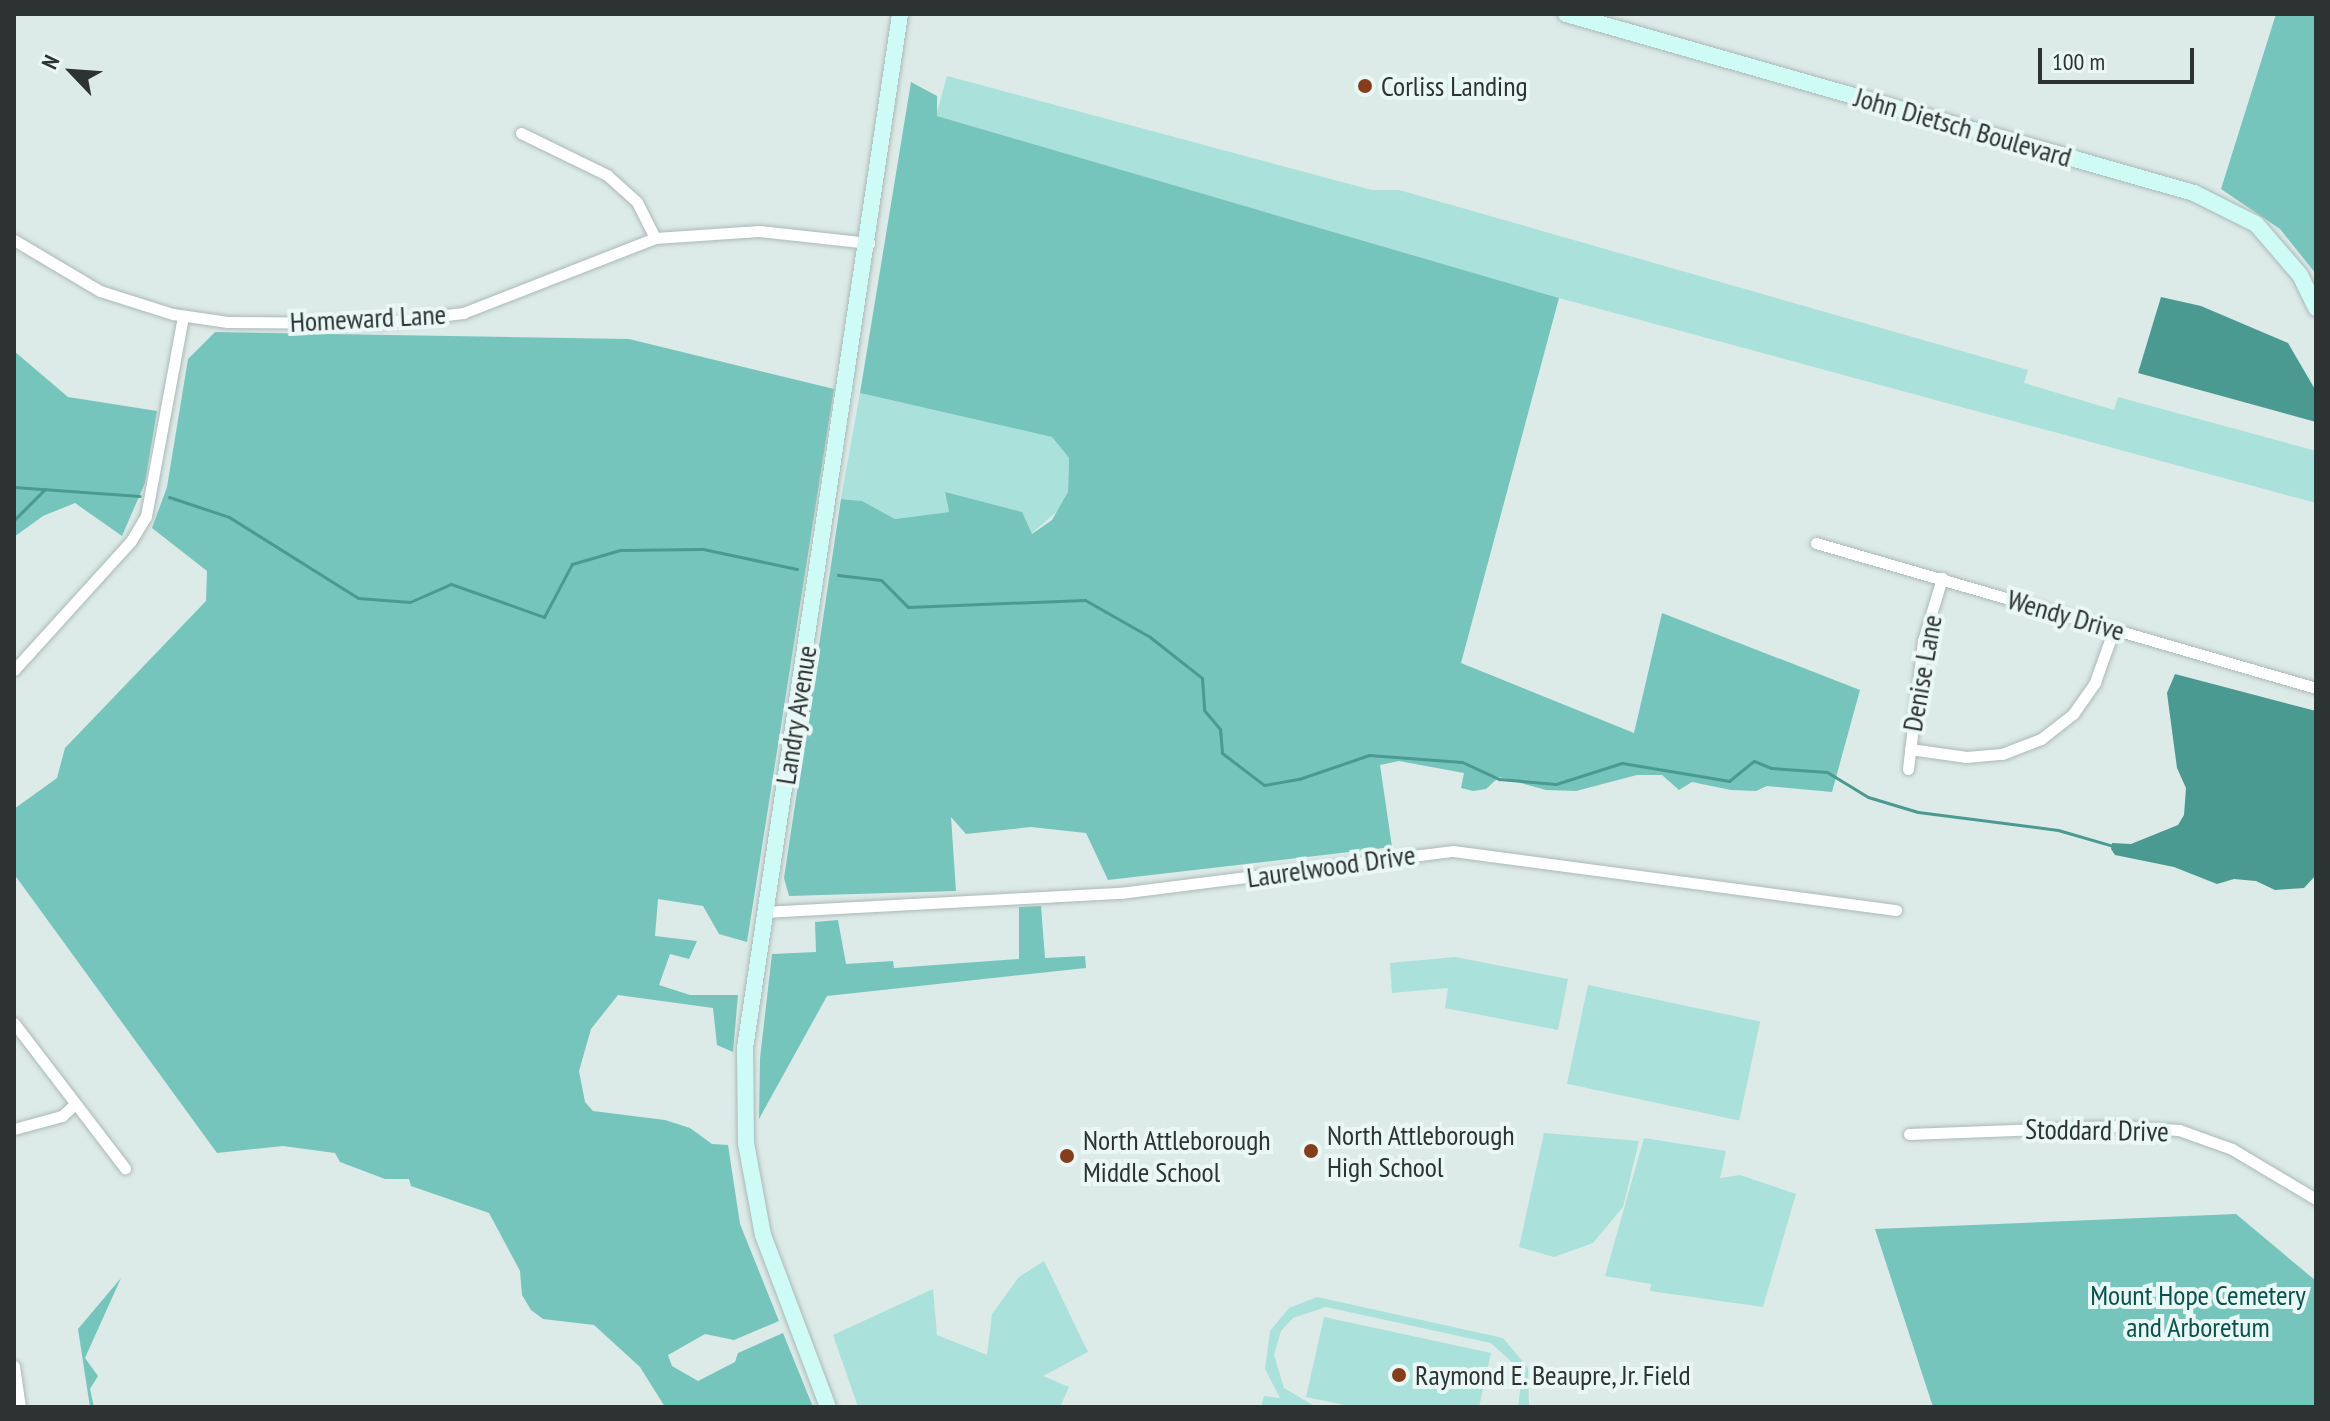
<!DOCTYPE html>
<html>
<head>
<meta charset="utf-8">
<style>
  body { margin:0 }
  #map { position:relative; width:2330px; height:1421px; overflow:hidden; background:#dceae8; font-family:"PT Sans Narrow",sans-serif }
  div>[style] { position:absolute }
  .green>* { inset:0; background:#abe1db; transform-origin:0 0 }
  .forest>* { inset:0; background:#76c5bd }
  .water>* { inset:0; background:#4a9a92 }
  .stream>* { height:3px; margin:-1.5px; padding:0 1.5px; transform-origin:1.5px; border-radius:1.5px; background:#4a9a92 }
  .roads { filter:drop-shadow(0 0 2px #abb9b7) drop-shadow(0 0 2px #abb9b7) }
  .street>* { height:11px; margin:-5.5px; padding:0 5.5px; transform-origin:5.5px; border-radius:5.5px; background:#fff }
  .secondary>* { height:16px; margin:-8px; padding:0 8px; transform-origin:8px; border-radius:8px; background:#cffbf7 }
  .dots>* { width:22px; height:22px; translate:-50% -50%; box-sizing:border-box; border:4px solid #e9f7f5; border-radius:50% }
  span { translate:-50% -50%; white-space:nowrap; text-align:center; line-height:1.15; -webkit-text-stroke:8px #e9f7f5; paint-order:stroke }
  .poi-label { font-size:28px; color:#2d3332 }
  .left { translate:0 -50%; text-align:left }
  .street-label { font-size:28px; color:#2d3332 }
  .park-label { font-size:28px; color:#09514c }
  .frame { position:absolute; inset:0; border:16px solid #2d3332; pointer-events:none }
  .north { position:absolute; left:32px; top:32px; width:80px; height:80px; -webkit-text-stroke:6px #e9f7f5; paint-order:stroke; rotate:295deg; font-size:22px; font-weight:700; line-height:32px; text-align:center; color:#2d3332 }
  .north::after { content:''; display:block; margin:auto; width:28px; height:36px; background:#2d3332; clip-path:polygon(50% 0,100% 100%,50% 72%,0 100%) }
  .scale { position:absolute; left:2038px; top:48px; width:156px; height:36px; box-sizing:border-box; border:4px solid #2d3332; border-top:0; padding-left:10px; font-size:24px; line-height:28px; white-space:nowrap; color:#2d3332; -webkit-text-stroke:6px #e9f7f5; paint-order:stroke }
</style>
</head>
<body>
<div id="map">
  <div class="green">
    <div style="clip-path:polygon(947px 76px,1372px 190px,1399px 190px,2028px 370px,2024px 383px,2114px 410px,2118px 397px,2316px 451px,2316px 503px,1559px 298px,936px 116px)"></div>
    <div style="clip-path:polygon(860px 393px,1052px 437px,1069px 458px,1068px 492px,1061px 508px,1031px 534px,945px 493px,949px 512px,895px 519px,862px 501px,841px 499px)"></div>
    <div style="clip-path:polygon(1455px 957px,1568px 979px,1558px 1030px,1445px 1008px,1448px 988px,1392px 993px,1390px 963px)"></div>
    <div style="left:1588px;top:985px;width:176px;height:101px;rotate:12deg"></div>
    <div style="clip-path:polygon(1544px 1133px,1639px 1141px,1623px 1207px,1593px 1243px,1554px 1257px,1519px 1247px)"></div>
    <div style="clip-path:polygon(1644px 1138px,1726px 1151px,1720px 1178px,1740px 1175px,1796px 1194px,1763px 1307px,1650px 1291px,1651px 1284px,1605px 1276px)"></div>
    <div style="clip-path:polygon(1044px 1261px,1088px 1352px,1043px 1376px,1069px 1387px,1060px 1407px,858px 1407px,833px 1335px,933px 1289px,937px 1335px,987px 1355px,992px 1314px,1019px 1277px)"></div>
    <div style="clip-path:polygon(1317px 1297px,1503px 1338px,1528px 1368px,1529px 1407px,1518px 1407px,1521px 1383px,1516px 1366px,1491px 1343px,1326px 1307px,1293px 1318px,1281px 1331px,1274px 1355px,1284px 1388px,1316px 1407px,1261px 1407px,1264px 1396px,1280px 1398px,1265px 1369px,1270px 1331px,1289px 1308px)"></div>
    <div style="clip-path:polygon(1324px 1317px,1491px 1353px,1479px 1407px,1354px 1407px,1306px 1397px)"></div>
  </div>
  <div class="forest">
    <div style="clip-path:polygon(2276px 14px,2316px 14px,2316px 274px,2280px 229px,2221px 189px)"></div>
    <div style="clip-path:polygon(911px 82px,937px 96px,937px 116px,1559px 298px,1461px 663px,1634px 733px,1662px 613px,1860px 690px,1832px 792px,1767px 786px,1756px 791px,1731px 790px,1692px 782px,1679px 790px,1662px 775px,1637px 775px,1576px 791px,1546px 790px,1499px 777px,1486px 789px,1473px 791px,1461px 788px,1464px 773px,1399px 761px,1380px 765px,1392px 847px,1108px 880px,1086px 833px,1031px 827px,966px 834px,951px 817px,956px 891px,789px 896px,784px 878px,841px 499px,862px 501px,895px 519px,949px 512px,945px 492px,1022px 512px,1032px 534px,1052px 520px,1068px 492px,1069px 458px,1052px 437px,860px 393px)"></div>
    <div style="clip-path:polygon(215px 332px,629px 339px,834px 389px,747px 942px,719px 934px,703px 906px,658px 899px,655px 936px,697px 941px,689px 959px,670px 954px,659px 985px,690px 995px,738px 995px,733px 1052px,717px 1045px,713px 1008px,618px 995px,591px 1029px,579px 1071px,585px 1102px,593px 1111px,665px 1120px,690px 1128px,712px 1144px,728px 1145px,740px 1224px,779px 1321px,734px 1340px,705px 1334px,668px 1355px,672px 1366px,698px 1381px,735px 1362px,738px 1353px,783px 1333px,813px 1407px,665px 1407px,640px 1367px,594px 1325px,543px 1319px,531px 1310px,522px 1295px,520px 1271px,489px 1213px,411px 1186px,409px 1179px,385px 1179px,340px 1162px,335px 1153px,283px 1146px,217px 1153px,14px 874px,14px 809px,57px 778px,65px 748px,206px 601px,207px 571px,152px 528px,167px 487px,188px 359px)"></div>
    <div style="clip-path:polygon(14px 351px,68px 397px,157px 411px,145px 483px,122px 536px,75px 503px,43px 516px,14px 537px)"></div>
    <div style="clip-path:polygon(1041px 906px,1045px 958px,1085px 956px,1086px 968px,827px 996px,759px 1119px,760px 1058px,772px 954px,816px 952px,815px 922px,838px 920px,846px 964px,893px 961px,894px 968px,1019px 959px,1019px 907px)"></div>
    <div style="clip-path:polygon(2236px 1214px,2316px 1281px,2316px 1407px,1933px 1407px,1875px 1229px)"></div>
    <div style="clip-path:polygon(121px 1278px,85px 1358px,98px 1376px,90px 1389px,94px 1407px,90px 1407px,78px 1329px)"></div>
  </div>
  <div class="water">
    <div style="clip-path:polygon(2161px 297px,2201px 306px,2288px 343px,2316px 391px,2316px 422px,2138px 373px)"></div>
    <div style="clip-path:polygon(2175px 674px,2316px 711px,2316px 875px,2304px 888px,2275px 890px,2256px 881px,2234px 879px,2217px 884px,2174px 867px,2115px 855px,2111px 849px,2112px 843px,2131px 844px,2178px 825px,2184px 815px,2186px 788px,2177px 768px,2167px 693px)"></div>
  </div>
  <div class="stream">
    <div style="left:14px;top:487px;width:126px;rotate:4.1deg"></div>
    <div style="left:169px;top:497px;width:63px;rotate:18.4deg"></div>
    <div style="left:229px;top:517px;width:152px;rotate:32.1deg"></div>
    <div style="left:358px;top:598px;width:52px;rotate:4.4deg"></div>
    <div style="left:410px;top:602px;width:45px;rotate:-23.7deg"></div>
    <div style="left:451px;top:584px;width:99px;rotate:19.5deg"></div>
    <div style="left:544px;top:617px;width:60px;rotate:-62.2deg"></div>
    <div style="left:572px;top:564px;width:50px;rotate:-16.3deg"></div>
    <div style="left:620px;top:550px;width:83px;rotate:-0.7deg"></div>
    <div style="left:703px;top:549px;width:96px;rotate:12deg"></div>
    <div style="left:14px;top:520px;width:44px;rotate:-45deg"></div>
    <div style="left:838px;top:575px;width:43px;rotate:6.6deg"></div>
    <div style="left:881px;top:580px;width:38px;rotate:45deg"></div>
    <div style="left:908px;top:607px;width:177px;rotate:-2.3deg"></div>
    <div style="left:1085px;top:600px;width:75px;rotate:29.6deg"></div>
    <div style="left:1150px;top:637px;width:66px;rotate:38.3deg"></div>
    <div style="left:1202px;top:678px;width:32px;rotate:86deg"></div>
    <div style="left:1204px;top:710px;width:25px;rotate:50deg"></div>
    <div style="left:1220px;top:729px;width:24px;rotate:85deg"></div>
    <div style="left:1222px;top:753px;width:53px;rotate:37.3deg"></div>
    <div style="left:1264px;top:785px;width:36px;rotate:-10deg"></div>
    <div style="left:1299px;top:779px;width:74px;rotate:-18.9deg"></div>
    <div style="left:1369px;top:755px;width:93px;rotate:4.3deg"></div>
    <div style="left:1462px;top:762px;width:41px;rotate:24.7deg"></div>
    <div style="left:1499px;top:779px;width:57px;rotate:5deg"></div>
    <div style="left:1556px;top:784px;width:69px;rotate:-17.7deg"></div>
    <div style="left:1622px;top:763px;width:109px;rotate:9.5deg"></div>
    <div style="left:1729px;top:781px;width:32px;rotate:-39deg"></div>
    <div style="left:1754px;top:761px;width:18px;rotate:22deg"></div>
    <div style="left:1771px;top:768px;width:56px;rotate:4.1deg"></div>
    <div style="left:1827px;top:772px;width:48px;rotate:31.4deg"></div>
    <div style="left:1868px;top:797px;width:52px;rotate:16.7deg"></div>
    <div style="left:1918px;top:812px;width:141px;rotate:7.3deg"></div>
    <div style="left:2058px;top:830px;width:57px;rotate:16.2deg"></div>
  </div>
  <div class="roads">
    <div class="street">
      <div style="left:521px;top:133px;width:96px;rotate:26deg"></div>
      <div style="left:607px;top:175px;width:40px;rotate:42deg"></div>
      <div style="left:637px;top:202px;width:40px;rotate:63.4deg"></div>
      <div style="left:14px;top:240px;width:100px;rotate:30.7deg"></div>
      <div style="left:100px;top:291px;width:77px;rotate:17.5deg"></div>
      <div style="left:173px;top:314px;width:55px;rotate:8.4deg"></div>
      <div style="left:227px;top:322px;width:151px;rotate:0.4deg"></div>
      <div style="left:378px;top:323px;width:86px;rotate:-6.7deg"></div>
      <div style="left:463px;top:313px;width:206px;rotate:-21.3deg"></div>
      <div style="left:655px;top:238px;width:104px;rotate:-3.9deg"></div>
      <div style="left:759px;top:231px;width:111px;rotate:6.2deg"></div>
      <div style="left:1816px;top:543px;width:521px;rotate:16.17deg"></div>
      <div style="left:14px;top:670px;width:174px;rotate:-47.8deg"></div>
      <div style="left:131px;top:541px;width:29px;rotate:-59deg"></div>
      <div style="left:146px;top:516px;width:203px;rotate:-79.5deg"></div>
      <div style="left:1910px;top:749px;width:57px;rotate:8.1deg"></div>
      <div style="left:1966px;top:757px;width:36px;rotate:-5deg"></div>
      <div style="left:2002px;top:754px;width:42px;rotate:-21deg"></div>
      <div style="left:2041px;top:739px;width:41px;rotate:-38deg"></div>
      <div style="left:2073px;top:714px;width:39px;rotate:-55deg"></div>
      <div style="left:2095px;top:682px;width:56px;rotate:-70.3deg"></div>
      <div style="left:1908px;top:769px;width:129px;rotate:-83.3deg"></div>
      <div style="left:1923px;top:641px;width:66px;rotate:-73.2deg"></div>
      <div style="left:764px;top:912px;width:357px;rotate:-3.1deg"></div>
      <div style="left:1120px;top:893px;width:336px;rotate:-7.2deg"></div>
      <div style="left:1453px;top:851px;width:447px;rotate:7.6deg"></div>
      <div style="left:14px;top:1023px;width:183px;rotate:52.6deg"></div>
      <div style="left:14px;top:1129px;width:50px;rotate:-15.2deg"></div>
      <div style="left:62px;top:1116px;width:18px;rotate:-43deg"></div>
      <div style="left:1909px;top:1134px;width:204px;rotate:-2.2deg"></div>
      <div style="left:2113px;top:1126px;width:66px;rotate:3.5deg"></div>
      <div style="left:2179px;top:1130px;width:56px;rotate:19.7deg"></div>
      <div style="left:2232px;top:1149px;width:98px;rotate:30.8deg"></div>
      <div style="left:14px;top:1366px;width:41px;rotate:81.7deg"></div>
    </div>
    <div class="secondary">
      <div style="left:1566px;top:14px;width:653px;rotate:15.91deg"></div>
      <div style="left:2194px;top:193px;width:69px;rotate:26.6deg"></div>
      <div style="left:2256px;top:224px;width:67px;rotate:49.2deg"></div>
      <div style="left:2300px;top:275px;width:37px;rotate:64deg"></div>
      <div style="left:828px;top:1407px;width:184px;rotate:-110.7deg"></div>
      <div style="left:763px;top:1235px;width:94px;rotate:-100.5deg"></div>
      <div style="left:746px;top:1143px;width:95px;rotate:-90.6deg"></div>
      <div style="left:745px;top:1048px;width:1046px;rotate:-81.47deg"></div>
    </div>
  </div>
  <div class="dots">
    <div style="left:1365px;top:86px;background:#853e1b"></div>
    <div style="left:1311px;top:1151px;background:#853e1b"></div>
    <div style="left:1067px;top:1156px;background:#853e1b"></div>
    <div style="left:1399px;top:1375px;background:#853e1b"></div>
  </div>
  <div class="poi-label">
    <span class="left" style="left:1381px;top:86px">Corliss Landing</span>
    <span class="left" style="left:1327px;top:1151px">North Attleborough<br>High School</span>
    <span class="left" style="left:1083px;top:1156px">North Attleborough<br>Middle School</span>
    <span class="left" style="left:1415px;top:1375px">Raymond E. Beaupre, Jr. Field</span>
  </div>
  <div class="street-label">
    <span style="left:1963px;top:127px;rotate:16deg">John Dietsch Boulevard</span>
    <span style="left:368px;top:318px;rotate:-3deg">Homeward Lane</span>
    <span style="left:2066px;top:615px;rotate:16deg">Wendy Drive</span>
    <span style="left:1922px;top:673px;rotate:-80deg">Denise Lane</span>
    <span style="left:796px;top:715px;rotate:-81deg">Landry Avenue</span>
    <span style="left:1331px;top:866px;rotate:-8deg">Laurelwood Drive</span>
    <span style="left:2097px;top:1130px;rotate:1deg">Stoddard Drive</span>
  </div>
  <div class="park-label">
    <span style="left:2198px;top:1311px">Mount Hope Cemetery<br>and Arboretum</span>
  </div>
  <div class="frame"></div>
  <div class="north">N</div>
  <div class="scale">100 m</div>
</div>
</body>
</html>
